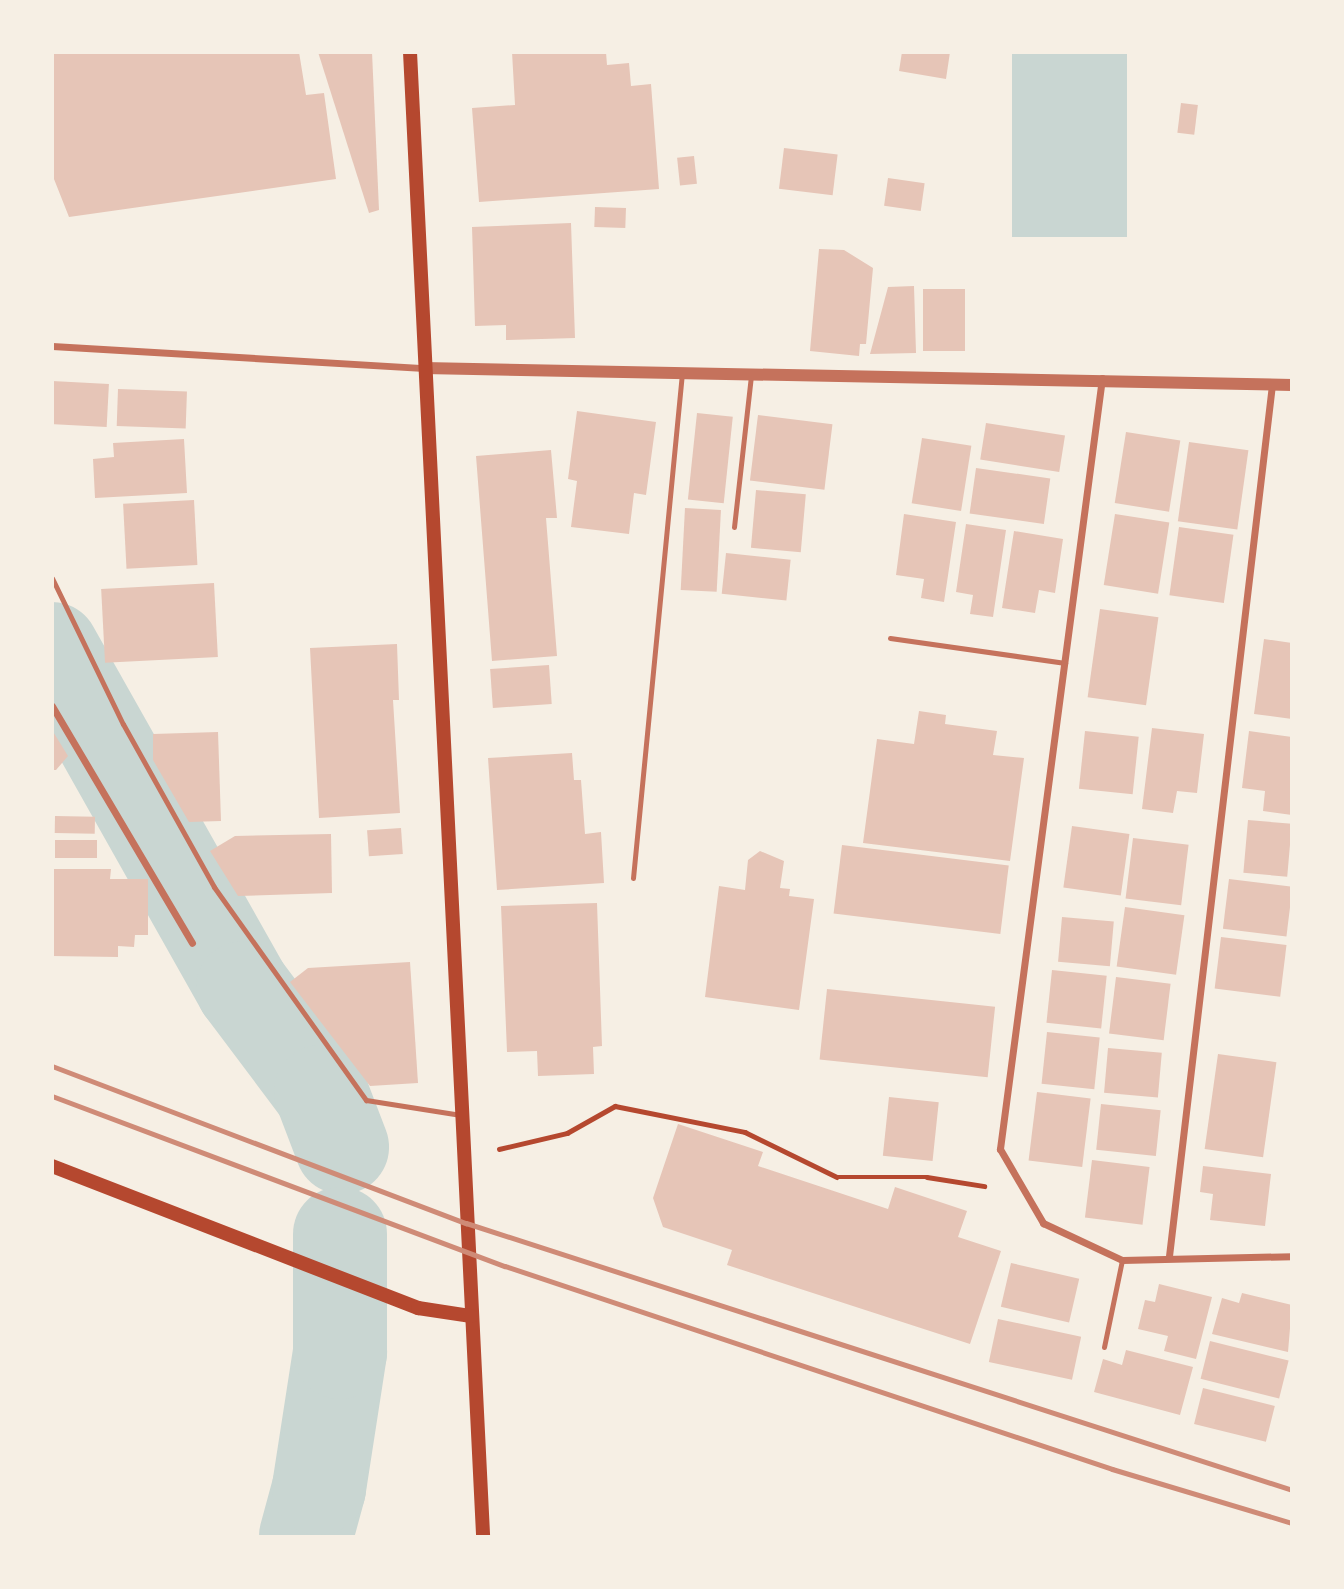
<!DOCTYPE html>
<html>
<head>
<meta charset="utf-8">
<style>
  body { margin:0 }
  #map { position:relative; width:1344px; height:1589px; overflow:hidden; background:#f6efe4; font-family:Inter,sans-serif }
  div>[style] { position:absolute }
  .water>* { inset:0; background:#c9d6d2; transform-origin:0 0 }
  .river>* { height:94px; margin:-47px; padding:0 47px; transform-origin:47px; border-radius:47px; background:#c9d6d2 }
  .building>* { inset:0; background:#e6c5b7; transform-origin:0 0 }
  .path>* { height:4.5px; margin:-2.25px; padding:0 2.25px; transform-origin:2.25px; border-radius:2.25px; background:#b5482f }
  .service>* { height:5px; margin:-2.5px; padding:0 2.5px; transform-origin:2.5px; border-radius:2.5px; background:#c5725c }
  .minor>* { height:7px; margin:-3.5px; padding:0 3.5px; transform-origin:3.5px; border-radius:3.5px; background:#c5725c }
  .tertiary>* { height:12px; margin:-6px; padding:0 6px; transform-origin:6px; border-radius:6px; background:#c5725c }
  .secondary>* { height:14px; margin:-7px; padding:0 7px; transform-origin:7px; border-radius:7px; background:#b5482f }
  .rail>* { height:5px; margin:-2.5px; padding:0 2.5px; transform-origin:2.5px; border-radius:2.5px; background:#cf8b77 }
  span { translate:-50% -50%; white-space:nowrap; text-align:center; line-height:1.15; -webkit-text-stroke:5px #f6efe4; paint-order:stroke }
  .frame { position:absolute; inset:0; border:54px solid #f6efe4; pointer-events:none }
</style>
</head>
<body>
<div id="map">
  <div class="water">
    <div style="left:1012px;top:53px;width:115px;height:184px"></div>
  </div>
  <div class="river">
    <div style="left:52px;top:649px;width:389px;rotate:60.6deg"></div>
    <div style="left:243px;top:988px;width:130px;rotate:53.1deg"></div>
    <div style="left:321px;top:1092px;width:59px;rotate:69.1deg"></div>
    <div style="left:306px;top:1536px;width:50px;rotate:-74.8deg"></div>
    <div style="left:319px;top:1488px;width:138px;rotate:-81.2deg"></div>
    <div style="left:340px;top:1352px;width:118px;rotate:-90deg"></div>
  </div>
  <div class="building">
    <div style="clip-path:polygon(52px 52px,299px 52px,306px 95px,324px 93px,336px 179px,69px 217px,52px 174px)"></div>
    <div style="clip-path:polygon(318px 52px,372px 52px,379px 210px,369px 213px)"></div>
    <div style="clip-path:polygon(512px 52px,606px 52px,607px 65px,629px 63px,631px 86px,651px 84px,659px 189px,479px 202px,472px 108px,515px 105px)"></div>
    <div style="clip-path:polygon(902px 52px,950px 52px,946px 79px,899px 71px)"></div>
    <div style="left:1181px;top:103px;width:17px;height:30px;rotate:7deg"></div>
    <div style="left:784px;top:148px;width:54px;height:41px;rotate:7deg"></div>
    <div style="left:694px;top:156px;width:28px;height:17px;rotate:84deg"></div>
    <div style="left:888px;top:178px;width:37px;height:28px;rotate:8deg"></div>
    <div style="left:595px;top:207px;width:31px;height:20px;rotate:2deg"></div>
    <div style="clip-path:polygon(571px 223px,575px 338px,506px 340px,506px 325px,475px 326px,472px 227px)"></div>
    <div style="clip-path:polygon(819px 249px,844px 250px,873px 268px,866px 344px,860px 344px,859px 356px,810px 351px)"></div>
    <div style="clip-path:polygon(914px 286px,916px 353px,870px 354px,888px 287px)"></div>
    <div style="left:923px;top:289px;width:42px;height:62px"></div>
    <div style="left:52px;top:381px;width:57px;height:43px;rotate:3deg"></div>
    <div style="left:118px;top:389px;width:69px;height:37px;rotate:2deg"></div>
    <div style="clip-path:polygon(577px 411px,656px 422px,646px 495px,634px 493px,629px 534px,571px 527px,577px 481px,568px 479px)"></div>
    <div style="left:697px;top:413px;width:36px;height:87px;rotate:6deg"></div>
    <div style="left:758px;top:415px;width:75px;height:66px;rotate:7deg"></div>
    <div style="left:986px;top:423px;width:80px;height:37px;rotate:9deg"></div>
    <div style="left:1126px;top:432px;width:55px;height:72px;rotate:9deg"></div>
    <div style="left:922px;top:438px;width:50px;height:66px;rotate:9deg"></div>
    <div style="clip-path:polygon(184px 439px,187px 493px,95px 498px,93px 459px,114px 457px,113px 443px)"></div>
    <div style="left:1189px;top:442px;width:60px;height:80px;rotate:8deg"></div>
    <div style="clip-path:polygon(551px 450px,557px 518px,546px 518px,557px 656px,492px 661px,476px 456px)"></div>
    <div style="left:976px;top:468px;width:75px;height:46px;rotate:8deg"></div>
    <div style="left:756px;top:490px;width:50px;height:58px;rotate:5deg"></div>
    <div style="left:194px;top:500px;width:65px;height:71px;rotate:87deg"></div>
    <div style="left:685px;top:508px;width:36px;height:82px;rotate:3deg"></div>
    <div style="clip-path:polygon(904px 514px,956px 522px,944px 602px,921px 598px,924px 579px,896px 575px)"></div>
    <div style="left:1115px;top:514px;width:55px;height:72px;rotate:9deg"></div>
    <div style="clip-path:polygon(966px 524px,1006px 530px,993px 617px,970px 614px,973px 595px,956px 592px)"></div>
    <div style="left:1179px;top:527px;width:55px;height:69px;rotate:8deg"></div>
    <div style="clip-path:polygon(1014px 531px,1063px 539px,1055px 593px,1039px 590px,1035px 613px,1002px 608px)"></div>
    <div style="left:726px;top:553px;width:65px;height:41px;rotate:6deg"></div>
    <div style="left:214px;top:583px;width:74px;height:113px;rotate:87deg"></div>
    <div style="left:1100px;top:609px;width:59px;height:89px;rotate:8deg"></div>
    <div style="clip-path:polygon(1264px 639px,1292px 643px,1292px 719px,1254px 714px)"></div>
    <div style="clip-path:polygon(397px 644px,399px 700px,393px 700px,400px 813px,319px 818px,310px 648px)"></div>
    <div style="left:549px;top:665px;width:39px;height:59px;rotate:86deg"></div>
    <div style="clip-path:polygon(919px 711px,946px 715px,945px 724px,997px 731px,993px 755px,1024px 758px,1010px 861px,863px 843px,877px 739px,914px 744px)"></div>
    <div style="clip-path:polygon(1152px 728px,1204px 734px,1197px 793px,1177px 791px,1173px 813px,1142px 809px)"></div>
    <div style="clip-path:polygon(52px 730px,68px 756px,56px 770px,52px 770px)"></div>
    <div style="left:1085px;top:731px;width:54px;height:58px;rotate:6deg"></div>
    <div style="clip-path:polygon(1249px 731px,1292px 737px,1292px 815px,1263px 811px,1265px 791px,1242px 788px)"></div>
    <div style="clip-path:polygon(218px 732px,221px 821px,189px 822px,153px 760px,153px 734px)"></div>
    <div style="clip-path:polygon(572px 753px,574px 780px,581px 780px,585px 834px,601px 832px,604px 883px,497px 890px,488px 758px)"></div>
    <div style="left:55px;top:816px;width:40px;height:17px;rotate:1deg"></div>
    <div style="left:1248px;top:820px;width:44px;height:53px;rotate:5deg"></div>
    <div style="left:1072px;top:826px;width:58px;height:62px;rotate:8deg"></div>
    <div style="left:401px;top:828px;width:26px;height:34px;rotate:86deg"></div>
    <div style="clip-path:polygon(331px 834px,332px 893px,238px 896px,210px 851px,235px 836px)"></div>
    <div style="left:1133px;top:838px;width:56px;height:61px;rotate:7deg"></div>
    <div style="left:55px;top:840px;width:42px;height:18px"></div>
    <div style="left:842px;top:845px;width:168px;height:69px;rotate:7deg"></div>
    <div style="clip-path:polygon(760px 851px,784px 861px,780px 888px,790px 889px,789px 896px,814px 899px,799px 1010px,705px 997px,719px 886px,745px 890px,748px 860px)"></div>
    <div style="clip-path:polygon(52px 869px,111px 869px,110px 879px,148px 879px,148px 935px,135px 935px,134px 947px,118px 946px,118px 957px,52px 956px)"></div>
    <div style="left:1229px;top:879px;width:64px;height:50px;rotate:7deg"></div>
    <div style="clip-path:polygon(597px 903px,602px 1046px,593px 1047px,594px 1074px,538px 1076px,537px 1051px,507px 1052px,501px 906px)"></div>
    <div style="left:1125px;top:907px;width:60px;height:60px;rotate:8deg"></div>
    <div style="left:1062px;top:917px;width:52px;height:45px;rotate:5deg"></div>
    <div style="left:1221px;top:937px;width:66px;height:52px;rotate:7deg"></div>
    <div style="clip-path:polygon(410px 962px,418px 1083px,370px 1086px,290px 982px,308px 968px)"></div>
    <div style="left:1052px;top:970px;width:55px;height:53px;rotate:6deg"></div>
    <div style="left:1116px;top:977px;width:55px;height:57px;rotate:7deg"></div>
    <div style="left:827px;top:989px;width:169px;height:71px;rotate:6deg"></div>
    <div style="left:1047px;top:1032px;width:53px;height:52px;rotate:6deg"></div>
    <div style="left:1108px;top:1048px;width:54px;height:45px;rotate:5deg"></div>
    <div style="left:1218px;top:1054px;width:59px;height:96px;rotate:8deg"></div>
    <div style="left:1037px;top:1092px;width:54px;height:69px;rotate:7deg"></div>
    <div style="left:889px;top:1097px;width:50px;height:59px;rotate:6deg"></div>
    <div style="left:1101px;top:1104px;width:60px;height:46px;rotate:6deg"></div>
    <div style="clip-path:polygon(678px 1124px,763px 1152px,758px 1166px,888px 1209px,895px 1187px,967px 1211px,958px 1237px,1001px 1251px,970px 1344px,727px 1265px,732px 1250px,663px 1227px,653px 1198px)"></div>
    <div style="left:1092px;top:1160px;width:58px;height:58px;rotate:7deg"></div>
    <div style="clip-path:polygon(1203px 1166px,1271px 1174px,1265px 1226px,1210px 1220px,1213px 1194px,1200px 1192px)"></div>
    <div style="left:1011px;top:1263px;width:70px;height:45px;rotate:13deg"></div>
    <div style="clip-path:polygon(1159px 1284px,1212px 1297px,1196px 1359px,1164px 1351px,1168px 1336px,1138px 1329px,1145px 1300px,1155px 1302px)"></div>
    <div style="clip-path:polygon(1242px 1293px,1292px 1305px,1288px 1352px,1212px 1334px,1222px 1298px,1239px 1303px)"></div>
    <div style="left:998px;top:1319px;width:85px;height:44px;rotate:12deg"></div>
    <div style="left:1210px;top:1341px;width:81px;height:39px;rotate:14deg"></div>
    <div style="clip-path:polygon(1126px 1350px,1193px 1367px,1180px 1415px,1094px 1392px,1103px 1359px,1122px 1365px)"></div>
    <div style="left:1203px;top:1388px;width:74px;height:37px;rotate:14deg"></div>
  </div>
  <div class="path">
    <div style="left:499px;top:1149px;width:70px;rotate:-13.2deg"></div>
    <div style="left:567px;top:1133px;width:55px;rotate:-29.4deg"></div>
    <div style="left:615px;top:1106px;width:133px;rotate:11.3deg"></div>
    <div style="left:745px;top:1132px;width:102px;rotate:26.1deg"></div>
    <div style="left:837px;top:1177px;width:90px"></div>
    <div style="left:927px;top:1177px;width:58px;rotate:9deg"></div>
  </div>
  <div class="service">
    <div style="left:734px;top:527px;width:152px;rotate:-83.6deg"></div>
    <div style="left:52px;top:578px;width:162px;rotate:64.1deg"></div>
    <div style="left:123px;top:724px;width:187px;rotate:60.8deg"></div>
    <div style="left:214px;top:887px;width:262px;rotate:54.5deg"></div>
    <div style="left:366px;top:1100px;width:96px;rotate:9deg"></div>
    <div style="left:890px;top:638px;width:177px;rotate:8.1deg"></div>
    <div style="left:633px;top:878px;width:507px;rotate:-84.46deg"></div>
    <div style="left:1104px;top:1347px;width:89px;rotate:-78.3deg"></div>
  </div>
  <div class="minor">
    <div style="left:52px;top:346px;width:373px;rotate:3.4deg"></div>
    <div style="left:1102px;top:378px;width:778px;rotate:97.54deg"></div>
    <div style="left:1000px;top:1149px;width:86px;rotate:59.8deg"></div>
    <div style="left:1043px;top:1223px;width:87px;rotate:25.1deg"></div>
    <div style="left:1122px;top:1260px;width:170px;rotate:-1.3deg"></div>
    <div style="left:52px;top:706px;width:275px;rotate:59.4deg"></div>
    <div style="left:1169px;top:1256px;width:878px;rotate:-83.26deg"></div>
  </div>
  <div class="tertiary">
    <div style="left:424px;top:368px;width:868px;rotate:1.12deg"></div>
  </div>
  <div class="secondary">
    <div style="left:410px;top:52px;width:1486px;rotate:87.18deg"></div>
    <div style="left:52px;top:1166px;width:393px;rotate:21.2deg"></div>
    <div style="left:418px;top:1308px;width:54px;rotate:8.6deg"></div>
  </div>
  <div class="rail">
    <div style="left:52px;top:1066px;width:443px;rotate:20.8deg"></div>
    <div style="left:466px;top:1223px;width:868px;rotate:17.91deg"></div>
    <div style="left:52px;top:1096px;width:484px;rotate:20.6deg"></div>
    <div style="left:505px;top:1266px;width:640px;rotate:18.49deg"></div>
    <div style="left:1112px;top:1469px;width:188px;rotate:16.7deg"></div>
  </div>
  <div class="frame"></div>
</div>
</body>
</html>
